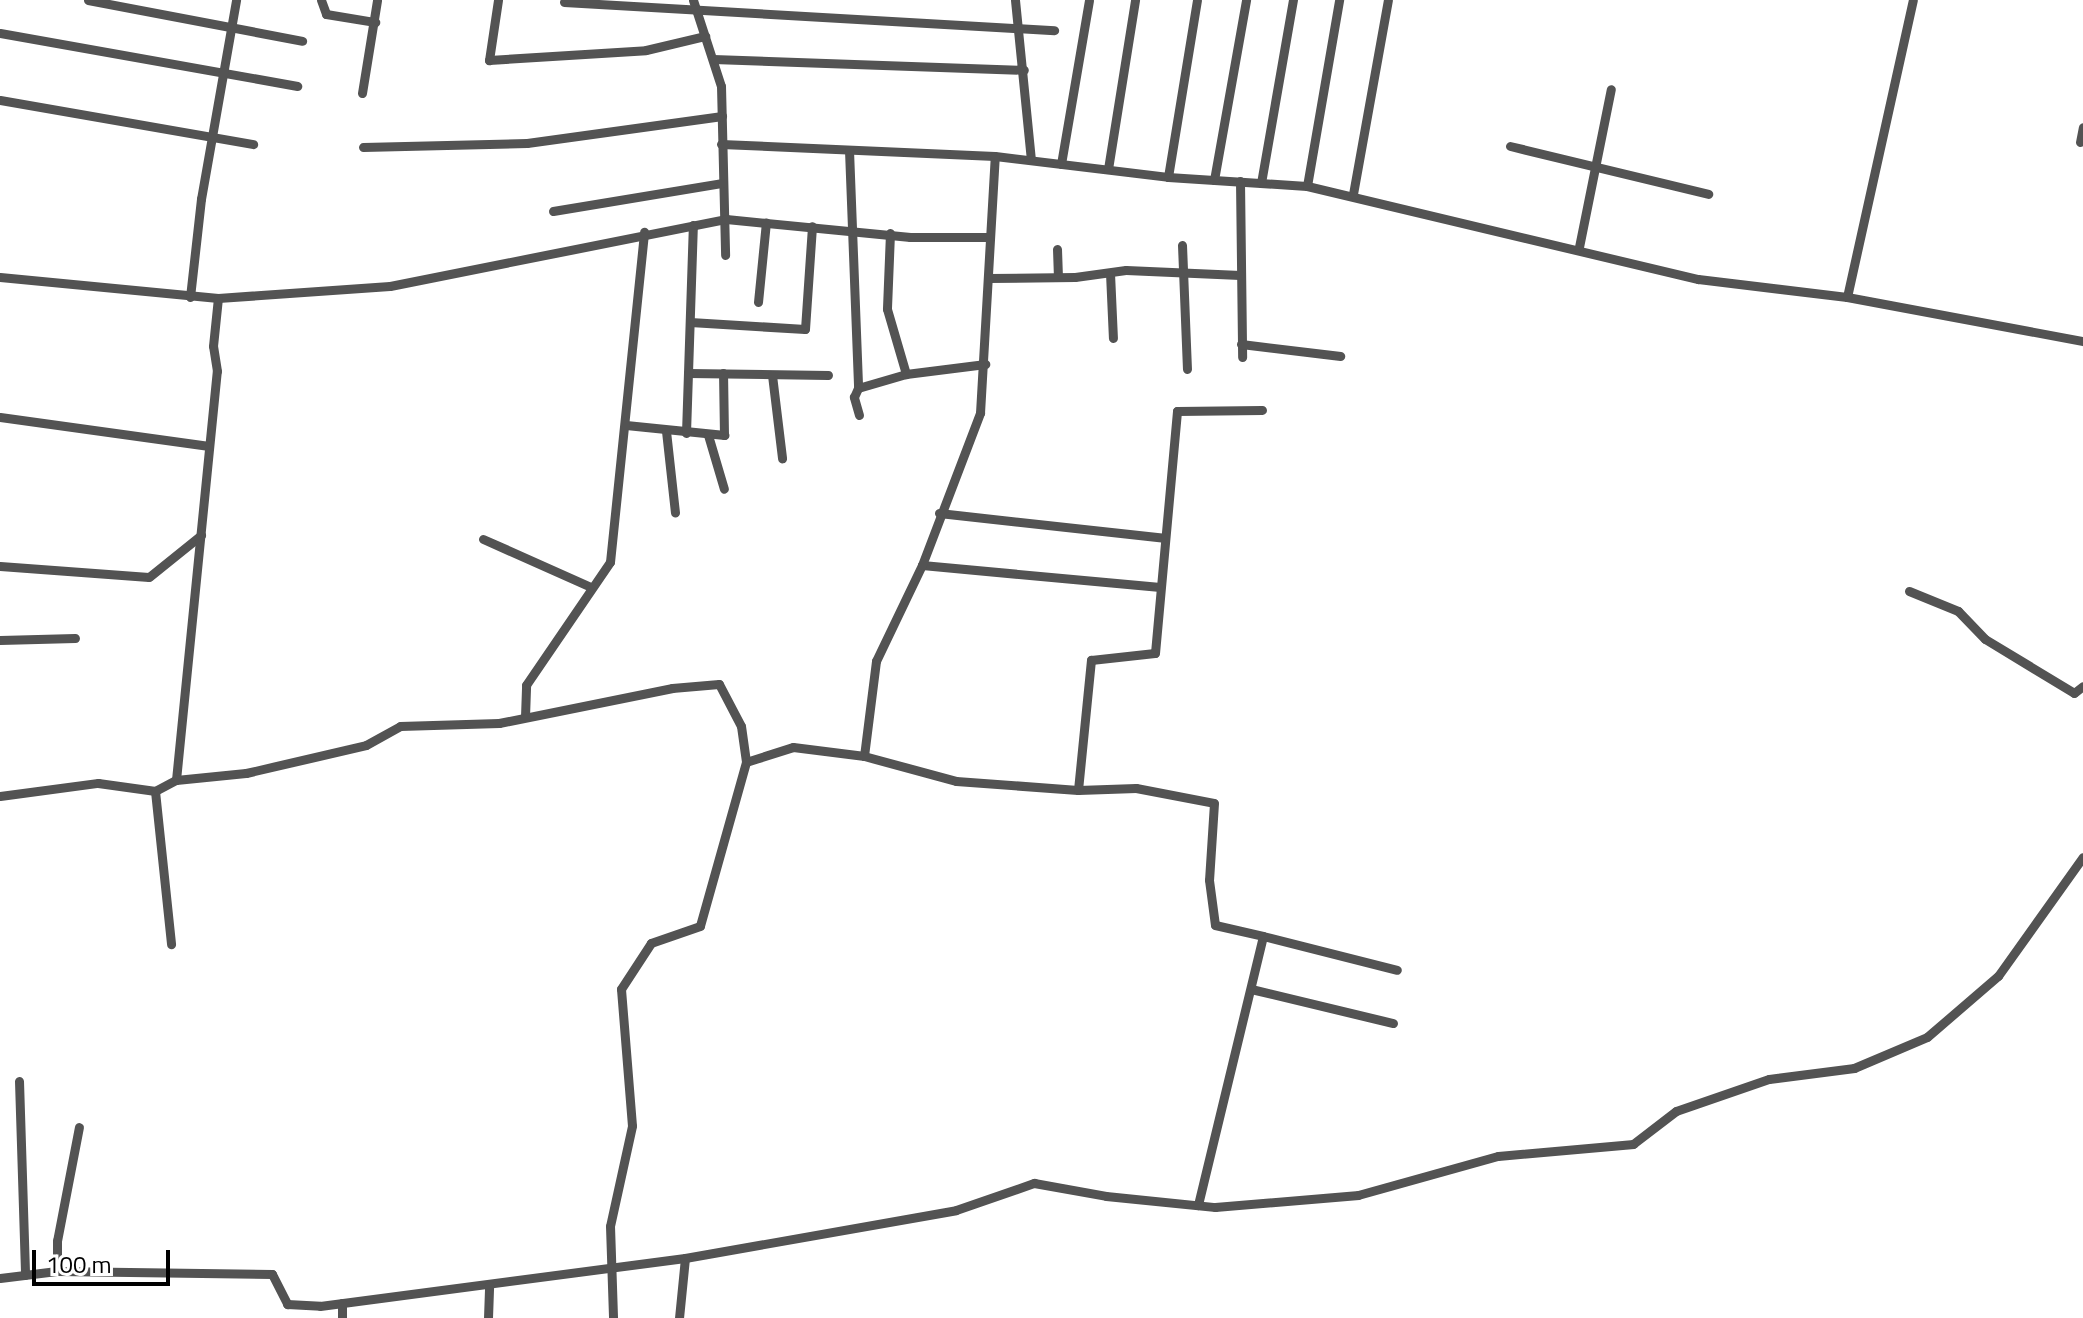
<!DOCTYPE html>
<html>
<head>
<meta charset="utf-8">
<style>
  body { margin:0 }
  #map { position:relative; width:2083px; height:1318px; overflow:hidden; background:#fff; font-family:"Titillium Web",sans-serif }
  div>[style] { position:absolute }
  .minor>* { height:9px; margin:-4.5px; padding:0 4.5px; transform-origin:4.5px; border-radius:4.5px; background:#535353 }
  span { translate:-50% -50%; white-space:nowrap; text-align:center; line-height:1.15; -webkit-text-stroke:7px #fff; paint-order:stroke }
  .scale { position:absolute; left:32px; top:1250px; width:138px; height:36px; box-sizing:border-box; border:4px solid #000; border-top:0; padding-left:10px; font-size:24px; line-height:28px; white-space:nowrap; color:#000; -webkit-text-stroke:6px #fff; paint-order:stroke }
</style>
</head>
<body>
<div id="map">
  <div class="minor">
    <div style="left:88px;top:0;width:218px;rotate:10.8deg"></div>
    <div style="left:321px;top:0;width:15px;rotate:70deg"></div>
    <div style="left:326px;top:14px;width:50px;rotate:9.3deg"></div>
    <div style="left:498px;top:0;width:61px;rotate:98.5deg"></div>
    <div style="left:489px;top:60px;width:157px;rotate:-3.6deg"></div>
    <div style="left:646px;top:50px;width:61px;rotate:-13.3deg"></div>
    <div style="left:693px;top:0;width:90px;rotate:72deg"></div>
    <div style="left:721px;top:86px;width:169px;rotate:88.6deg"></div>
    <div style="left:1015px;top:0;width:160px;rotate:84.3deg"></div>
    <div style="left:564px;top:2px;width:491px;rotate:3.3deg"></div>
    <div style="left:0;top:33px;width:302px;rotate:10.1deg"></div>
    <div style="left:713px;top:59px;width:311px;rotate:2deg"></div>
    <div style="left:362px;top:93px;width:94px;rotate:-80.8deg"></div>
    <div style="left:0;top:100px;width:257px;rotate:9.9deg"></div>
    <div style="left:2080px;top:142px;width:15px;rotate:-79deg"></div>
    <div style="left:721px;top:144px;width:274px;rotate:2.5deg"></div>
    <div style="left:995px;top:156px;width:174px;rotate:6.9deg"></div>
    <div style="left:1168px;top:177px;width:139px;rotate:3.7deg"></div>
    <div style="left:1307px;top:186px;width:402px;rotate:13.4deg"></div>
    <div style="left:1698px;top:279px;width:150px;rotate:6.9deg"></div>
    <div style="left:1847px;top:297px;width:240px;rotate:10.6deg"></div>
    <div style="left:1510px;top:146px;width:204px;rotate:13.6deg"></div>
    <div style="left:363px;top:147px;width:164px;rotate:-1.4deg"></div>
    <div style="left:527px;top:143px;width:197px;rotate:-7.9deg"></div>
    <div style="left:849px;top:150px;width:238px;rotate:87.8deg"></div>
    <div style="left:1061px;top:164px;width:166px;rotate:-80.3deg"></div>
    <div style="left:1108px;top:169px;width:171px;rotate:-80.9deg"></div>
    <div style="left:1168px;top:177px;width:179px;rotate:-80.7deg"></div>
    <div style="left:1214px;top:180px;width:183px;rotate:-79.9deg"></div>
    <div style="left:1240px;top:181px;width:176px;rotate:89.3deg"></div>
    <div style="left:1261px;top:183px;width:186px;rotate:-80.1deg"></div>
    <div style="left:1307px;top:186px;width:189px;rotate:-80.2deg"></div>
    <div style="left:1353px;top:194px;width:197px;rotate:-79.8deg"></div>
    <div style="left:553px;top:211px;width:172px;rotate:-9.4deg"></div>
    <div style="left:890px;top:233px;width:76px;rotate:92.3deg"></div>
    <div style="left:887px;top:309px;width:68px;rotate:73.7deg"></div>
    <div style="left:1182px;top:245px;width:124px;rotate:87.7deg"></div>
    <div style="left:1579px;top:247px;width:161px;rotate:-78.6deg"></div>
    <div style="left:1057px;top:249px;width:28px;rotate:88deg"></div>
    <div style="left:1110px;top:273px;width:65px;rotate:87.4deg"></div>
    <div style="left:0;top:277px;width:219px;rotate:5.5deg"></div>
    <div style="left:218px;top:298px;width:172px;rotate:-4deg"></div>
    <div style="left:390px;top:286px;width:343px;rotate:-11.3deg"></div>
    <div style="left:726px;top:219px;width:185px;rotate:5.6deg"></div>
    <div style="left:910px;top:237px;width:79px"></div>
    <div style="left:988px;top:278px;width:87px;rotate:-0.7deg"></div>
    <div style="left:1075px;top:277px;width:51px;rotate:-7.8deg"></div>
    <div style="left:1126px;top:270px;width:114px;rotate:2.5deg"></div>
    <div style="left:190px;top:297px;width:99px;rotate:-83.6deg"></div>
    <div style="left:201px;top:199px;width:202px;rotate:-80deg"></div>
    <div style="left:1847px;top:297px;width:304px;rotate:-77.5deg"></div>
    <div style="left:758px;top:302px;width:80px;rotate:-84.3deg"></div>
    <div style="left:690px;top:322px;width:115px;rotate:3.5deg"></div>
    <div style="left:805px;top:329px;width:103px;rotate:-86.1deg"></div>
    <div style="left:1241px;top:344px;width:100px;rotate:6.9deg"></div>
    <div style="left:688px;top:373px;width:140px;rotate:0.8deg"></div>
    <div style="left:772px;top:375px;width:84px;rotate:83.1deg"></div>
    <div style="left:859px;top:415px;width:19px;rotate:-106deg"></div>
    <div style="left:854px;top:397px;width:10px;rotate:-66deg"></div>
    <div style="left:858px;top:388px;width:50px;rotate:-16.3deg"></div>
    <div style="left:906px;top:374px;width:80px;rotate:-7.2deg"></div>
    <div style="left:0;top:417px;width:211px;rotate:7.9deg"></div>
    <div style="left:626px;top:425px;width:99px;rotate:5.8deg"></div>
    <div style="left:724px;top:435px;width:62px;rotate:-90.9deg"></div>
    <div style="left:666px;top:431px;width:82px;rotate:83.7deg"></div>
    <div style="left:686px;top:433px;width:208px;rotate:-88.1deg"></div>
    <div style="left:708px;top:435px;width:56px;rotate:73.5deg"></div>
    <div style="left:939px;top:513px;width:226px;rotate:6.3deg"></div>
    <div style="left:483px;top:539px;width:118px;rotate:24deg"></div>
    <div style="left:922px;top:565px;width:239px;rotate:5.3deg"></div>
    <div style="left:0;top:566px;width:149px;rotate:4.2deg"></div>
    <div style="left:149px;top:577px;width:67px;rotate:-38.9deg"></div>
    <div style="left:1909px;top:591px;width:53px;rotate:22.2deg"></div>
    <div style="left:1958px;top:611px;width:39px;rotate:46deg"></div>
    <div style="left:1985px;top:639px;width:104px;rotate:31.2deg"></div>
    <div style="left:2074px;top:693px;width:11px;rotate:-38deg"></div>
    <div style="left:0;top:640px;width:75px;rotate:-1.5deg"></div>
    <div style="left:525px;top:717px;width:32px;rotate:-88deg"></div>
    <div style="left:526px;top:685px;width:149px;rotate:-55.7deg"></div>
    <div style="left:610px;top:562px;width:332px;rotate:-84.1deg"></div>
    <div style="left:864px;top:756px;width:96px;rotate:-82.8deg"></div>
    <div style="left:876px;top:661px;width:106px;rotate:-64.4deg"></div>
    <div style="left:922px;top:565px;width:163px;rotate:-69.1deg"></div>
    <div style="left:980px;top:413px;width:257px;rotate:-86.7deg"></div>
    <div style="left:746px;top:762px;width:49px;rotate:-17.7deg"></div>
    <div style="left:793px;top:747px;width:72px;rotate:7.2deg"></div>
    <div style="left:864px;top:756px;width:95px;rotate:15.2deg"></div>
    <div style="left:956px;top:781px;width:122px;rotate:4.2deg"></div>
    <div style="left:1078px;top:790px;width:58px;rotate:-2deg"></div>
    <div style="left:1136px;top:788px;width:79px;rotate:10.9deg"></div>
    <div style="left:1214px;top:803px;width:77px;rotate:93.7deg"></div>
    <div style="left:1209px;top:880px;width:45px;rotate:82.4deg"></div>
    <div style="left:1215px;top:925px;width:49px;rotate:12.9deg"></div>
    <div style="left:1263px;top:936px;width:277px;rotate:103.6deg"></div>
    <div style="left:176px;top:780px;width:411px;rotate:-84.3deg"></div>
    <div style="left:217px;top:371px;width:25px;rotate:-99deg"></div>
    <div style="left:213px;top:346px;width:48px;rotate:-84.1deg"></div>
    <div style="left:1078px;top:790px;width:131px;rotate:-84.3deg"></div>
    <div style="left:1091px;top:660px;width:64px;rotate:-6.2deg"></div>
    <div style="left:1155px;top:653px;width:243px;rotate:-84.8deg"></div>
    <div style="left:1177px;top:411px;width:85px;rotate:-0.7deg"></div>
    <div style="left:155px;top:791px;width:154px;rotate:84deg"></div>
    <div style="left:0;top:796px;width:99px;rotate:-7.6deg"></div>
    <div style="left:98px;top:783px;width:58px;rotate:8deg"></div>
    <div style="left:155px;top:791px;width:24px;rotate:-28deg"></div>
    <div style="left:176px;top:780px;width:70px;rotate:-5.7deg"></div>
    <div style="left:246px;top:773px;width:123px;rotate:-13.1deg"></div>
    <div style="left:366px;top:745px;width:39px;rotate:-29deg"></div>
    <div style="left:400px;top:726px;width:99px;rotate:-1.7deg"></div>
    <div style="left:499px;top:723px;width:177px;rotate:-11.4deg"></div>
    <div style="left:672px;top:688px;width:47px;rotate:-4.9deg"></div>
    <div style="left:719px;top:684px;width:47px;rotate:62.4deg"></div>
    <div style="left:741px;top:726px;width:36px;rotate:82deg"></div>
    <div style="left:746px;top:762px;width:170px;rotate:105.7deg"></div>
    <div style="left:700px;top:926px;width:52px;rotate:160.9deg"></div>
    <div style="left:651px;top:943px;width:55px;rotate:123.1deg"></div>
    <div style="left:621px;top:989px;width:137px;rotate:85.4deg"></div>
    <div style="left:632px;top:1126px;width:102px;rotate:102.4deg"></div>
    <div style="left:610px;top:1226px;width:92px;rotate:88.1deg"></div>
    <div style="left:1263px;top:936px;width:138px;rotate:14.2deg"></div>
    <div style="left:1251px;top:989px;width:146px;rotate:13.5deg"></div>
    <div style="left:19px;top:1081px;width:194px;rotate:88.2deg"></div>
    <div style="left:57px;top:1271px;width:30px;rotate:-90deg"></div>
    <div style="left:57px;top:1241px;width:116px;rotate:-79.1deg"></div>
    <div style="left:0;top:1278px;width:57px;rotate:-7deg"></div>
    <div style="left:57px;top:1271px;width:215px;rotate:0.8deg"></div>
    <div style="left:272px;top:1274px;width:34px;rotate:63deg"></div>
    <div style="left:287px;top:1304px;width:33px;rotate:3deg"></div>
    <div style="left:320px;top:1306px;width:368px;rotate:-7.5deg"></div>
    <div style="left:685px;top:1258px;width:275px;rotate:-10deg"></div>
    <div style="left:956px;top:1210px;width:83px;rotate:-19.1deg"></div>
    <div style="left:1034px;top:1183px;width:73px;rotate:10.2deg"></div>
    <div style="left:1106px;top:1196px;width:110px;rotate:5.8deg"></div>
    <div style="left:1215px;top:1207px;width:144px;rotate:-4.8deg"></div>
    <div style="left:1358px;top:1195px;width:145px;rotate:-15.6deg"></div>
    <div style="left:1498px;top:1156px;width:136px;rotate:-5.1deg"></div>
    <div style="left:1633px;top:1144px;width:54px;rotate:-37.5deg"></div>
    <div style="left:1676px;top:1111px;width:98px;rotate:-19deg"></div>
    <div style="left:1769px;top:1079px;width:86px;rotate:-7.4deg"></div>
    <div style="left:1854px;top:1068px;width:79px;rotate:-23deg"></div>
    <div style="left:1927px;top:1037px;width:94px;rotate:-40.7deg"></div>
    <div style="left:1998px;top:976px;width:146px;rotate:-54.5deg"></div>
    <div style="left:342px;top:1303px;width:15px;rotate:90deg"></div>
    <div style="left:488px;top:1318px;width:33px;rotate:-88deg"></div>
    <div style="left:679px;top:1318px;width:60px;rotate:-84.3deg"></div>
  </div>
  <div class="scale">100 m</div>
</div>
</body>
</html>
